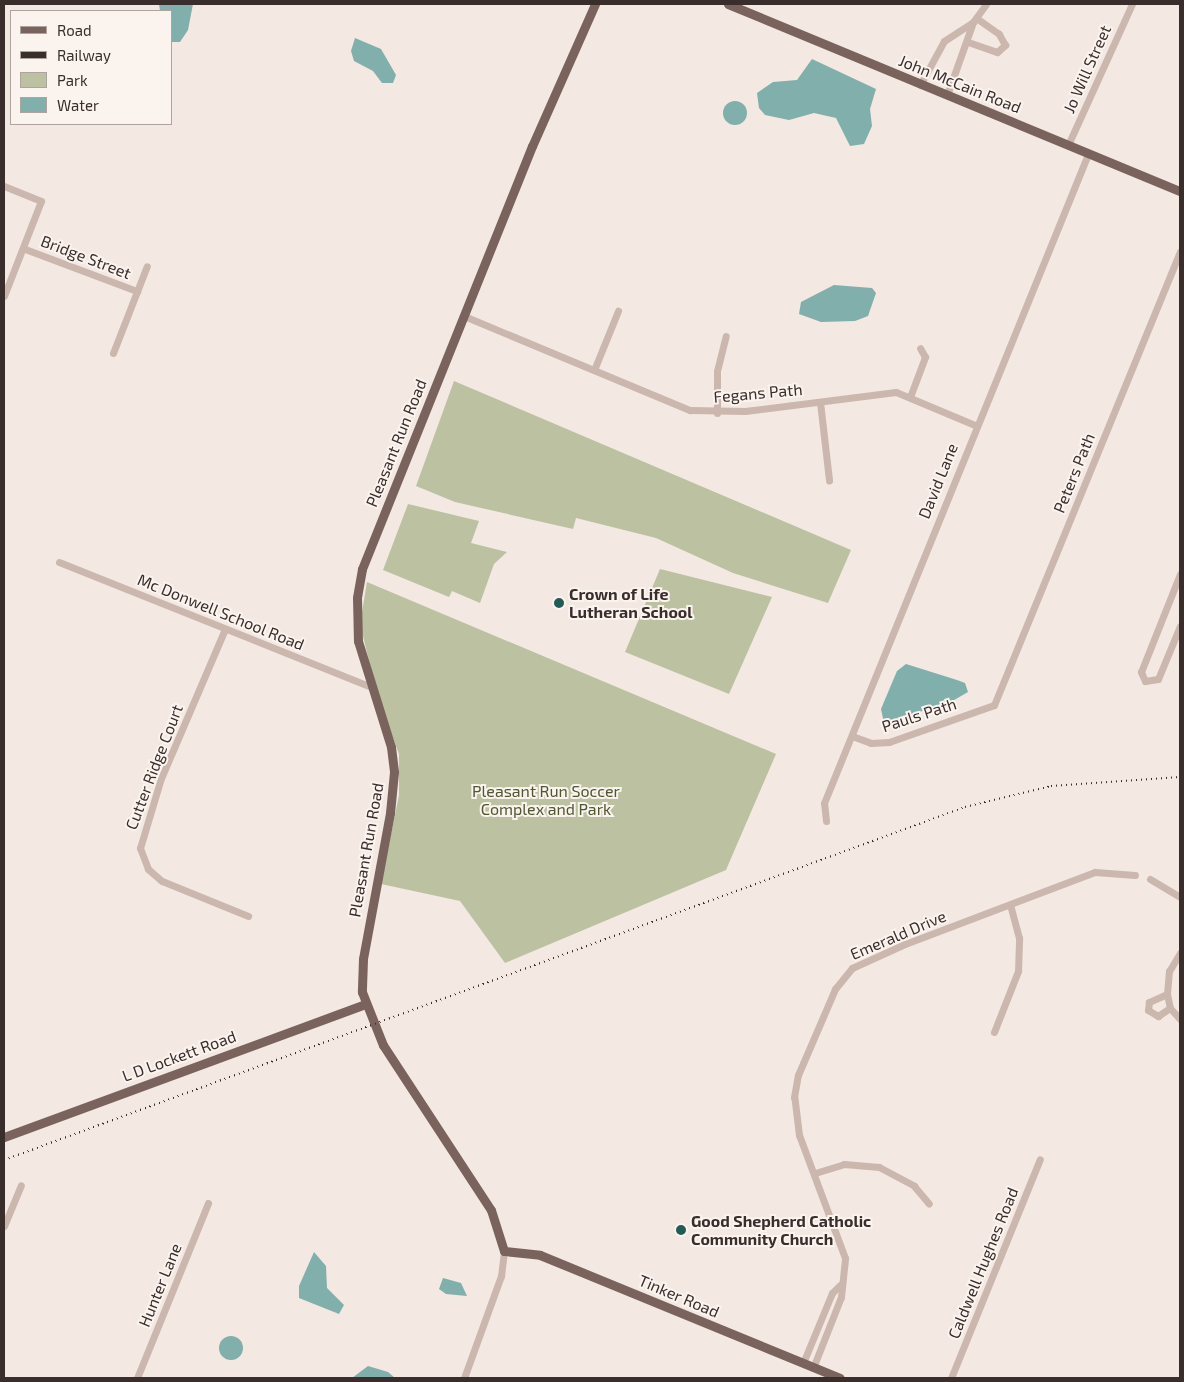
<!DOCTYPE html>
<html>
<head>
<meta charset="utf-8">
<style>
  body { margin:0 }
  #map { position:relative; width:1184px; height:1382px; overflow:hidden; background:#f3e8e2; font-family:"Exo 2",sans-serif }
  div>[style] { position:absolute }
  .green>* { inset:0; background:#bcc2a1 }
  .water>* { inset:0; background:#81afab }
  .round { border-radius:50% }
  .minor>* { height:7px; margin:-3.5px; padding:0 3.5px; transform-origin:3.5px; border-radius:3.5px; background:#cbb7ad }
  .major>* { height:9px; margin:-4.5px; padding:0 4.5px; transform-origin:4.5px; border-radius:4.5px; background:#7b635d }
  .rail>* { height:2px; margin-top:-1px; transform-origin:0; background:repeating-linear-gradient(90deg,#3a2e2c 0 1px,transparent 0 5px) }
  .dots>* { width:14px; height:14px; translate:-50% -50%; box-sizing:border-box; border:2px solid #faf3ee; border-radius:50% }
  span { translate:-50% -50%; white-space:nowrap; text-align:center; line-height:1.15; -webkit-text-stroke:4px #faf3ee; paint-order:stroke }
  .street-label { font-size:16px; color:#3a2e2c }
  .poi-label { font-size:16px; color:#3a2e2c; font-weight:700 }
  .left { translate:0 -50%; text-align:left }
  .park-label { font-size:16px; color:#4f5730 }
  .frame { position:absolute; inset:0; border:5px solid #3a2e2c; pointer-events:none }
  .legend { position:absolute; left:10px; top:10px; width:162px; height:115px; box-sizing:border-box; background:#faf3ee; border:1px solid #ada4a0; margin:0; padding:6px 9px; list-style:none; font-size:15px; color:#3a2e2c }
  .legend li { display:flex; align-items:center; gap:10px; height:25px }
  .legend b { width:25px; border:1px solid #ada4a0 }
</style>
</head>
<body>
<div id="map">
  <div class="green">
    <div style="clip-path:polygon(454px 381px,851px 550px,828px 603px,733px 573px,656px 538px,576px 518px,573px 529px,455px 502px,416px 486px)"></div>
    <div style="clip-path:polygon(408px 504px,479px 521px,471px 543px,507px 552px,494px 564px,480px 603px,452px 591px,449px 597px,383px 570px)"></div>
    <div style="clip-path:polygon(660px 569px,772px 597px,729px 694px,625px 652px)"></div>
    <div style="clip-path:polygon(367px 582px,776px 754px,726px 870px,505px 963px,460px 901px,381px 884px,399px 795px,399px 754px,379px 701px,360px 624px)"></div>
  </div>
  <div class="water">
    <div style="clip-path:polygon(159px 4px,193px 4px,188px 30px,180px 42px,171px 42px,171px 11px,160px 11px)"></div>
    <div style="clip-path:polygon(355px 38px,381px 49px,396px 75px,393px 83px,382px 83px,373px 71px,354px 61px,351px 51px)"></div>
    <div style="clip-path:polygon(812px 59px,876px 89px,870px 109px,872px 126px,864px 144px,850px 146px,836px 118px,814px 113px,789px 120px,765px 115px,759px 108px,757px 93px,773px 82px,797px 80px)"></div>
    <div class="round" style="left:723px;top:101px;width:24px;height:24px"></div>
    <div style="clip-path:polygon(834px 285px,872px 288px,876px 293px,868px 316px,855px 321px,821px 322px,799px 314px,801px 302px)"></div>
    <div style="clip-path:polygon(906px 664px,957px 680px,965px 683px,968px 692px,949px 703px,884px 723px,881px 709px,897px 671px)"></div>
    <div style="clip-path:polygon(314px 1252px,326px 1266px,327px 1288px,344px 1305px,339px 1314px,299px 1298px,299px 1286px)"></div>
    <div style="clip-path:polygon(443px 1278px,461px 1283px,467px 1296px,446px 1294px,439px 1289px)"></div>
    <div class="round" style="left:219px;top:1336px;width:24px;height:24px"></div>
    <div style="clip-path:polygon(368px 1366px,388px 1372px,395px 1378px,352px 1378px)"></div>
  </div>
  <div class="minor">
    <div style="left:968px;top:42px;width:31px;rotate:19deg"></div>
    <div style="left:997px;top:52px;width:11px;rotate:-41deg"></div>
    <div style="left:1005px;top:45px;width:13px;rotate:-119deg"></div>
    <div style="left:999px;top:34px;width:28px;rotate:-145deg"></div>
    <div style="left:920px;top:85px;width:50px;rotate:-61.4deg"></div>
    <div style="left:944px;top:41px;width:35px;rotate:-33deg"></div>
    <div style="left:947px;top:95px;width:77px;rotate:-70.4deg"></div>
    <div style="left:973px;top:22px;width:22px;rotate:-54deg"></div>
    <div style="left:1068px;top:145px;width:155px;rotate:-65.6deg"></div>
    <div style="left:4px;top:186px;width:40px;rotate:22deg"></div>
    <div style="left:41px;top:201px;width:102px;rotate:111.3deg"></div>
    <div style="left:25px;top:249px;width:120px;rotate:20.6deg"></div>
    <div style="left:464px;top:316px;width:245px;rotate:22.6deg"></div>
    <div style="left:690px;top:410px;width:55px;rotate:1deg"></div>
    <div style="left:745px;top:411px;width:152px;rotate:-7.2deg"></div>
    <div style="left:896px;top:392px;width:86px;rotate:22.7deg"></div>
    <div style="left:113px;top:353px;width:93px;rotate:-68.7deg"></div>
    <div style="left:594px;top:370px;width:64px;rotate:-67.9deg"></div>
    <div style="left:910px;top:397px;width:43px;rotate:-69.4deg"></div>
    <div style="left:925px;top:357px;width:10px;rotate:-119deg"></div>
    <div style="left:820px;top:402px;width:79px;rotate:83.4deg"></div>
    <div style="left:717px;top:413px;width:42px;rotate:-90deg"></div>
    <div style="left:717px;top:371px;width:36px;rotate:-76deg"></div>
    <div style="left:59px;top:562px;width:337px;rotate:21.8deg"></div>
    <div style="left:1180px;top:574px;width:105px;rotate:111.7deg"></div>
    <div style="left:1141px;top:672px;width:10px;rotate:66deg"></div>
    <div style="left:1145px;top:681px;width:13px;rotate:-9deg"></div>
    <div style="left:1158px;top:679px;width:57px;rotate:-67.5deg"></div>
    <div style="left:225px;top:629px;width:162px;rotate:113.2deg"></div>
    <div style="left:161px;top:778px;width:73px;rotate:106.7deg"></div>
    <div style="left:140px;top:848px;width:22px;rotate:69deg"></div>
    <div style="left:148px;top:869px;width:18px;rotate:41deg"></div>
    <div style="left:162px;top:881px;width:93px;rotate:22.1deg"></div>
    <div style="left:852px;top:736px;width:20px;rotate:20deg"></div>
    <div style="left:871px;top:743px;width:18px;rotate:-3deg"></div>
    <div style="left:889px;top:742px;width:111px;rotate:-19.4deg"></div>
    <div style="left:994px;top:705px;width:490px;rotate:-67.7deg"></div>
    <div style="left:826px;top:821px;width:18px;rotate:-96deg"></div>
    <div style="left:824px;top:803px;width:701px;rotate:-67.86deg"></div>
    <div style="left:1150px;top:879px;width:35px;rotate:31deg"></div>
    <div style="left:1180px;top:953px;width:21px;rotate:121deg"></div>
    <div style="left:1169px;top:971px;width:23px;rotate:95deg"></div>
    <div style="left:1167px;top:994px;width:14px;rotate:78deg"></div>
    <div style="left:1170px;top:1008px;width:15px;rotate:48deg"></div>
    <div style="left:1167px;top:994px;width:20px;rotate:156deg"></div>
    <div style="left:1149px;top:1002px;width:8px;rotate:97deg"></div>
    <div style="left:1148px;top:1010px;width:12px;rotate:31deg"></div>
    <div style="left:1158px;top:1016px;width:14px;rotate:-34deg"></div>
    <div style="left:994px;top:1032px;width:66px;rotate:-68.5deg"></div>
    <div style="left:1018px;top:971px;width:33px;rotate:-88deg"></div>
    <div style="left:1019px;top:938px;width:34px;rotate:-105deg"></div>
    <div style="left:815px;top:1173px;width:30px;rotate:-17deg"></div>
    <div style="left:844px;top:1164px;width:35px;rotate:5deg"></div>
    <div style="left:879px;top:1167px;width:40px;rotate:28deg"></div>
    <div style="left:914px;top:1186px;width:23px;rotate:50deg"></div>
    <div style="left:4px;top:1226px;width:44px;rotate:-67.5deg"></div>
    <div style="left:803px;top:1363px;width:76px;rotate:-67.5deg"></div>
    <div style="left:832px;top:1293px;width:11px;rotate:-45deg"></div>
    <div style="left:813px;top:1368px;width:76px;rotate:-68.5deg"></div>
    <div style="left:841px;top:1297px;width:39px;rotate:-84deg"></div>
    <div style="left:845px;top:1258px;width:131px;rotate:-110.5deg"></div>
    <div style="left:799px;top:1135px;width:38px;rotate:-97deg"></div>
    <div style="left:794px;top:1097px;width:22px;rotate:-80deg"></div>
    <div style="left:798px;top:1075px;width:94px;rotate:-66.7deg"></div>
    <div style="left:835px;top:989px;width:27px;rotate:-51deg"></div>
    <div style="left:852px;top:968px;width:58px;rotate:-24.4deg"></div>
    <div style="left:905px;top:944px;width:203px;rotate:-20.8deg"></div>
    <div style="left:1095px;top:872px;width:40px;rotate:4.3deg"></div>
    <div style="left:137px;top:1378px;width:189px;rotate:-67.9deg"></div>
    <div style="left:464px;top:1378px;width:109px;rotate:-70.1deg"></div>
    <div style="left:501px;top:1276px;width:25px;rotate:-83deg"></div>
    <div style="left:951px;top:1378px;width:236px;rotate:-67.9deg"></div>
  </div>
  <div class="major">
    <div style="left:595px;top:4px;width:155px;rotate:113.9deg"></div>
    <div style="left:532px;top:146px;width:456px;rotate:111.9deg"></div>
    <div style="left:362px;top:569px;width:29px;rotate:100deg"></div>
    <div style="left:357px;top:598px;width:43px;rotate:88.7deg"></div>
    <div style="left:358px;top:641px;width:111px;rotate:72.7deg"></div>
    <div style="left:391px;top:747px;width:25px;rotate:83deg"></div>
    <div style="left:394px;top:772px;width:41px;rotate:95.6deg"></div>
    <div style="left:390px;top:813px;width:148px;rotate:100.5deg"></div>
    <div style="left:363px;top:959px;width:33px;rotate:92deg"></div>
    <div style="left:362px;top:992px;width:57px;rotate:68.4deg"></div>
    <div style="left:383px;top:1045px;width:197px;rotate:56.8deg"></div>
    <div style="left:491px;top:1210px;width:43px;rotate:72.4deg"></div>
    <div style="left:504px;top:1251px;width:36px;rotate:6deg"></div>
    <div style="left:540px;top:1255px;width:324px;rotate:22.3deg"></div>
    <div style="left:728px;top:4px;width:489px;rotate:22.5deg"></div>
    <div style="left:4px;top:1137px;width:385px;rotate:-20.2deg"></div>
  </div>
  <div class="rail">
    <div style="left:4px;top:1160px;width:1024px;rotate:-20.17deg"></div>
    <div style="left:965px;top:807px;width:89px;rotate:-13.7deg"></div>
    <div style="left:1051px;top:786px;width:129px;rotate:-4deg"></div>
  </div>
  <div class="dots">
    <div style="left:559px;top:603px;background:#225a56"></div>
    <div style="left:681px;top:1230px;background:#225a56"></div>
  </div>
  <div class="street-label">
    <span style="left:1087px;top:69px;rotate:-66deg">Jo Will Street</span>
    <span style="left:960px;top:84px;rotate:22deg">John McCain Road</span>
    <span style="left:86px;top:257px;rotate:21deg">Bridge Street</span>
    <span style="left:758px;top:393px;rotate:-5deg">Fegans Path</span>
    <span style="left:396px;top:443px;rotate:-68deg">Pleasant Run Road</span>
    <span style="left:1074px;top:473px;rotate:-68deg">Peters Path</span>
    <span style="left:938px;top:481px;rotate:-68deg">David Lane</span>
    <span style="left:221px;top:612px;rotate:22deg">Mc Donwell School Road</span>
    <span style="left:919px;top:715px;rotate:-18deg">Pauls Path</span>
    <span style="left:154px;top:767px;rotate:-69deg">Cutter Ridge Court</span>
    <span style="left:366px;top:850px;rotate:-80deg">Pleasant Run Road</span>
    <span style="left:898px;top:935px;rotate:-23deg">Emerald Drive</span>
    <span style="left:179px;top:1056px;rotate:-20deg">L D Lockett Road</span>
    <span style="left:983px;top:1263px;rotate:-68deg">Caldwell Hughes Road</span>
    <span style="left:160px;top:1285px;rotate:-68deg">Hunter Lane</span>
    <span style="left:679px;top:1296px;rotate:23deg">Tinker Road</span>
  </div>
  <div class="poi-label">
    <span class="left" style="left:569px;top:603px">Crown of Life<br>Lutheran School</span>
    <span class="left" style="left:691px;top:1230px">Good Shepherd Catholic<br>Community Church</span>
  </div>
  <div class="park-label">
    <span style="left:546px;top:800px">Pleasant Run Soccer<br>Complex and Park</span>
  </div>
  <div class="frame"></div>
  <ul class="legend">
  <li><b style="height:6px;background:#7b635d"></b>Road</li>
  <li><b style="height:6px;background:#3a2e2c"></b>Railway</li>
  <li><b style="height:14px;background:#bcc2a1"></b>Park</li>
  <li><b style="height:14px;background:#81afab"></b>Water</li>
  </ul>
</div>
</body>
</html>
